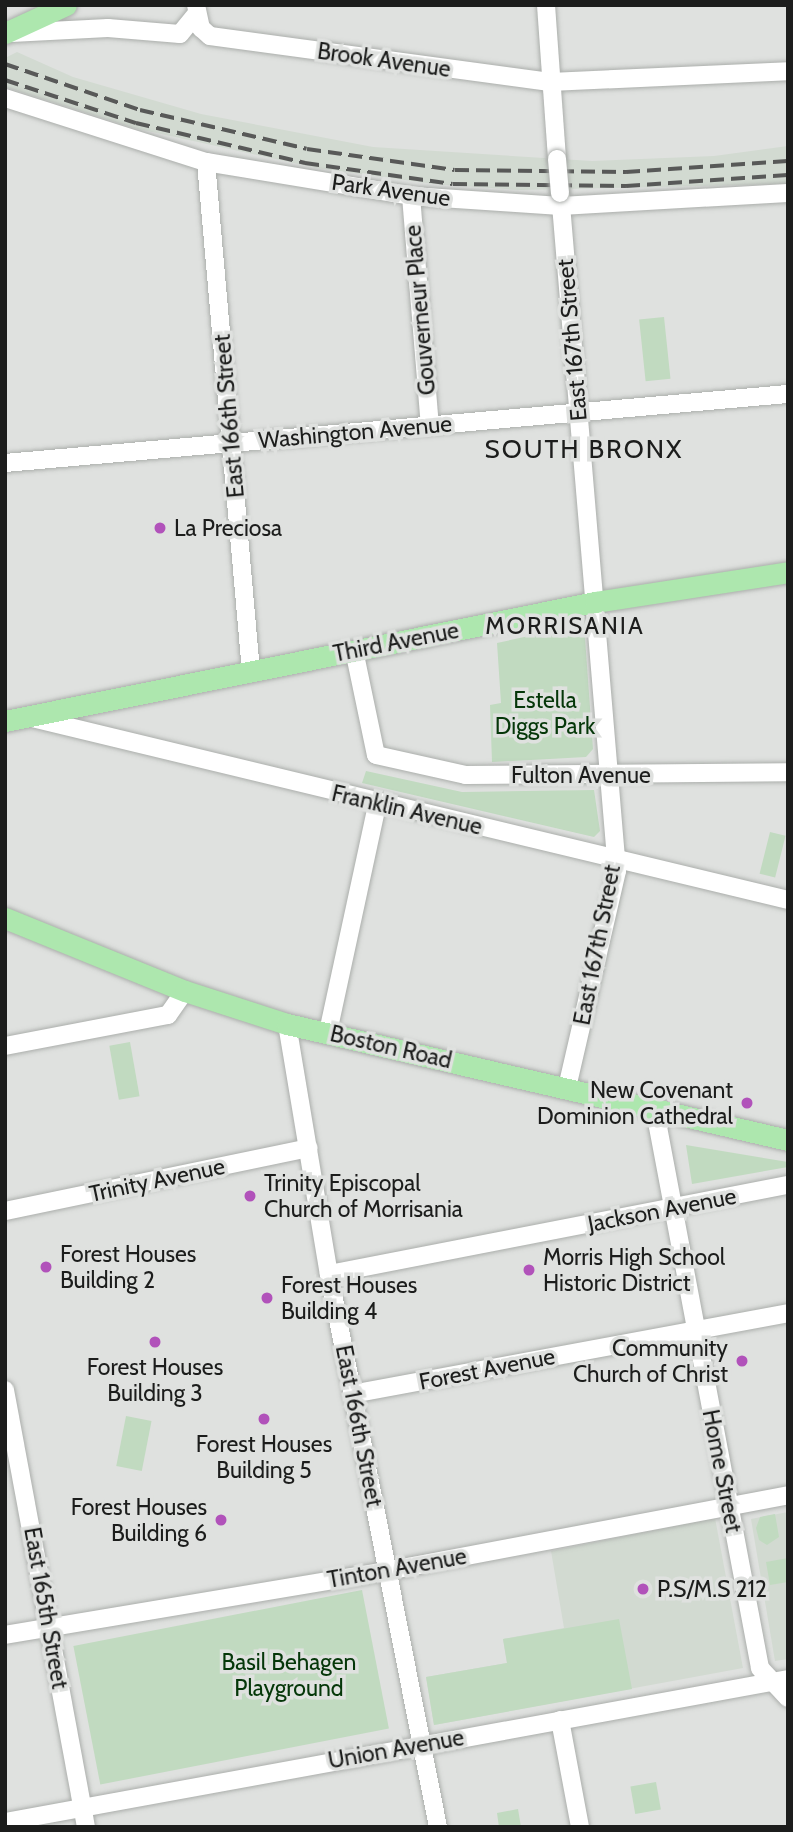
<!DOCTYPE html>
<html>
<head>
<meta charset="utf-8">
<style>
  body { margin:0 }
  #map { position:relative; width:793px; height:1832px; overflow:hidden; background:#dfe1df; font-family:Cabin,sans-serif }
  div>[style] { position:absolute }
  .built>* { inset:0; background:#d2dad1 }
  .green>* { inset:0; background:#c1dac0; transform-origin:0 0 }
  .roads { filter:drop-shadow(0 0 2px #abaeab) drop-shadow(0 0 2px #abaeab) }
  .minor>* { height:18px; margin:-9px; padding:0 9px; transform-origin:9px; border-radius:9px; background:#fff }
  .major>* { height:21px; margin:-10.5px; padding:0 10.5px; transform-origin:10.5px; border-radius:10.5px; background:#ade7ae }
  .rail>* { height:3.5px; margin-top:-1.75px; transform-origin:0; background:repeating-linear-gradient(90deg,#585958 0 14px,transparent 0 21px) }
  .bridges { filter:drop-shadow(0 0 2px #abaeab) drop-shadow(0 0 2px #abaeab) }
  .minor-bridge>* { height:18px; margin:-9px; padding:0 9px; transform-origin:9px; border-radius:9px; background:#fff }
  .dots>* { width:19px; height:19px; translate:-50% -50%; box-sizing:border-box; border:4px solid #dfe1df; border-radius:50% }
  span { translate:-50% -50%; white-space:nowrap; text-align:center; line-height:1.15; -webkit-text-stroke:7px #dfe1df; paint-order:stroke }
  .street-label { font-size:23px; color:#1c1d1c }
  .poi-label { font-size:23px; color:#1c1d1c }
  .left { translate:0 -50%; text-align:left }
  .right { translate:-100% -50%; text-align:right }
  .park-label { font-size:23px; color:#053709 }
  .neighbourhood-label { font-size:24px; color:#1c1d1c; letter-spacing:2px }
  .quarter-label { font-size:26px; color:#1c1d1c; letter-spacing:2px }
  .frame { position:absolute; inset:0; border:7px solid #1c1d1c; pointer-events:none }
</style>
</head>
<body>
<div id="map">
  <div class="built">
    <div style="clip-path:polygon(17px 52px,73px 77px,201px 114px,373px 147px,592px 161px,714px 156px,788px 146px,788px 184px,520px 190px,434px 184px,317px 168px,134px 128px,5px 87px,5px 58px)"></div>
    <div style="clip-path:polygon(788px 1512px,788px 1659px,775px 1661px,751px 1519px)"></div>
    <div style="clip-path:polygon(715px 1518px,743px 1668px,434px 1725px,426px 1677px,507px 1663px,503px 1639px,564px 1628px,551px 1551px)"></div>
  </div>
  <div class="green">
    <div style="left:664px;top:317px;width:62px;height:25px;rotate:84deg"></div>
    <div style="clip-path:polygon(584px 624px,593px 749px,586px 757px,492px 762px,490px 705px,501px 703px,497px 643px)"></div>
    <div style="clip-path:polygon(366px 771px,462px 792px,594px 790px,600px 831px,594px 837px,362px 783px)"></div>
    <div style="left:770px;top:832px;width:16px;height:43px;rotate:14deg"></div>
    <div style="left:130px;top:1042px;width:55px;height:21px;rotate:80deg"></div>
    <div style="clip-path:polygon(686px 1145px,788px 1162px,788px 1167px,692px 1184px)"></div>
    <div style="left:126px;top:1416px;width:26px;height:51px;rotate:11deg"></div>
    <div style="clip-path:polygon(775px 1514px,779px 1537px,767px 1545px,759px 1540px,756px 1528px,760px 1517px)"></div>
    <div style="clip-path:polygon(788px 1558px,788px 1582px,770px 1585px,766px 1562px)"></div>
    <div style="left:362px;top:1590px;width:141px;height:294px;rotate:79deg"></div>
    <div style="clip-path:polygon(619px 1619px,632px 1689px,434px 1725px,426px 1677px,507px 1663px,503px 1639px)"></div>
    <div style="left:656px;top:1782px;width:28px;height:26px;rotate:80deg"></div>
    <div style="clip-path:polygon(518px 1809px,521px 1827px,499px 1827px,497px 1813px)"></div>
  </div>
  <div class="roads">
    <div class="minor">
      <div style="left:196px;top:5px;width:24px;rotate:78deg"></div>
      <div style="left:201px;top:28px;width:12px;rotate:42deg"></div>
      <div style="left:210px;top:36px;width:343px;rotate:7.7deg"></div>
      <div style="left:550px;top:82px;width:238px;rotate:-2.6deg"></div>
      <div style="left:546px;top:5px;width:154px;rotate:85.9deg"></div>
      <div style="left:11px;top:33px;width:97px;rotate:-3deg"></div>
      <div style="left:108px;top:28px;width:72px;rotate:4.8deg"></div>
      <div style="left:180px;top:34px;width:26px;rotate:-51deg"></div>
      <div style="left:5px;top:98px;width:211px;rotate:17.7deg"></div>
      <div style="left:206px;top:162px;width:208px;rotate:9.4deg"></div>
      <div style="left:411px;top:196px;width:150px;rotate:3.8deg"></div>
      <div style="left:561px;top:206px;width:227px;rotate:-3.3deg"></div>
      <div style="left:206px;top:162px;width:511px;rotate:84.95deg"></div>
      <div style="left:560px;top:193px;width:680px;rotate:85.19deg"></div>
      <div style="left:617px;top:871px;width:223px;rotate:103deg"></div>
      <div style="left:411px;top:196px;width:230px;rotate:85.3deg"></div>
      <div style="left:5px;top:463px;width:786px;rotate:-5.04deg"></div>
      <div style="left:354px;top:650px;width:107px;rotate:78.2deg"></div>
      <div style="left:376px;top:755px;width:92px;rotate:12.5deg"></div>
      <div style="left:466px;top:775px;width:322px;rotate:-0.5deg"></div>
      <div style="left:28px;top:717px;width:782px;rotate:13.54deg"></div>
      <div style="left:287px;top:1024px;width:254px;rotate:80.5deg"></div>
      <div style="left:329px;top:1274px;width:564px;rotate:78.85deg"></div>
      <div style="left:328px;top:1032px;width:232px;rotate:-77.8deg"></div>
      <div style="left:5px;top:1046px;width:166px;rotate:-10.8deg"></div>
      <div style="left:168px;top:1015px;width:29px;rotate:-55deg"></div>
      <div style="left:665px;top:1111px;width:17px;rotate:114deg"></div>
      <div style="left:658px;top:1127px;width:551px;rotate:79.32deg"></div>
      <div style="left:760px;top:1668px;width:41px;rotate:47deg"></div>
      <div style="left:5px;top:1211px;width:310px;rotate:-11.7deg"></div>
      <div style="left:329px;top:1274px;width:468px;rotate:-11deg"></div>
      <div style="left:5px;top:1390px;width:444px;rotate:79.5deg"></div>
      <div style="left:352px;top:1394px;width:443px;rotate:-10.5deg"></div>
      <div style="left:5px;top:1635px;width:387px;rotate:-9.5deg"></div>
      <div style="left:387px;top:1571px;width:408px;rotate:-10.7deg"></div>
      <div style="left:560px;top:1720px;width:109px;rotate:79.4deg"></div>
      <div style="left:5px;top:1822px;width:796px;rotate:-10.35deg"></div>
    </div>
    <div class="major">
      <div style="left:5px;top:33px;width:67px;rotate:-24.7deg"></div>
      <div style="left:5px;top:721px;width:602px;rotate:-11.4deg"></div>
      <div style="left:595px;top:602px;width:195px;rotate:-8.8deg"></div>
      <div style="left:5px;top:918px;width:194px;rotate:22.1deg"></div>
      <div style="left:185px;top:991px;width:107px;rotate:17.9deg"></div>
      <div style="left:287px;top:1024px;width:514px;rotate:13.04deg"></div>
    </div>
  </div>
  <div class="rail">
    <div style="left:5px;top:64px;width:143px;rotate:18.8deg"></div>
    <div style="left:140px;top:110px;width:171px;rotate:13.1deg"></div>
    <div style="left:307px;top:149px;width:149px;rotate:8.1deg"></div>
    <div style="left:455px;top:170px;width:171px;rotate:0.7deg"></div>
    <div style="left:626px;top:172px;width:162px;rotate:-3.9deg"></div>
    <div style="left:5px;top:80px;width:138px;rotate:18.2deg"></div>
    <div style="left:136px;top:123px;width:174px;rotate:13.3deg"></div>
    <div style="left:305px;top:163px;width:149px;rotate:8.1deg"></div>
    <div style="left:453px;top:184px;width:173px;rotate:0.7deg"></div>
    <div style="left:626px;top:186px;width:162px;rotate:-3.9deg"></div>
  </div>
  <div class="bridges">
    <div class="minor-bridge">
      <div style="left:557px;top:159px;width:34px;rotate:85deg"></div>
    </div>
  </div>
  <div class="dots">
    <div style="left:160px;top:528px;background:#b152ba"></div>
    <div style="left:747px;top:1103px;background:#b152ba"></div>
    <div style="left:250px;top:1196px;background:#b152ba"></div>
    <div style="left:46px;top:1267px;background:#b152ba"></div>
    <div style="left:529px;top:1270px;background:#b152ba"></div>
    <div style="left:267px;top:1298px;background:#b152ba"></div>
    <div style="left:155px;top:1342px;background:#b152ba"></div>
    <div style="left:742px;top:1361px;background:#b152ba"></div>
    <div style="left:264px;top:1419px;background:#b152ba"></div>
    <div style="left:221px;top:1520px;background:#b152ba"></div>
    <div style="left:643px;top:1589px;background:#b152ba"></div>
  </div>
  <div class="street-label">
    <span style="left:384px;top:60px;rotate:8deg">Brook Avenue</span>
    <span style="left:391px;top:190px;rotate:8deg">Park Avenue</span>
    <span style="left:420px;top:310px;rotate:-95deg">Gouverneur Place</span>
    <span style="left:572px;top:340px;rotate:-95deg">East 167th Street</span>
    <span style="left:229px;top:416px;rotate:-95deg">East 166th Street</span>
    <span style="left:355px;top:432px;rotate:-5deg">Washington Avenue</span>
    <span style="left:396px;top:642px;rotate:-11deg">Third Avenue</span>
    <span style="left:581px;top:775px">Fulton Avenue</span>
    <span style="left:407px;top:810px;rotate:13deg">Franklin Avenue</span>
    <span style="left:597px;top:945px;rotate:-79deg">East 167th Street</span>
    <span style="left:391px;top:1047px;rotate:13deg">Boston Road</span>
    <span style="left:157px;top:1180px;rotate:-12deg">Trinity Avenue</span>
    <span style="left:662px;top:1210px;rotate:-11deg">Jackson Avenue</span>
    <span style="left:487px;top:1369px;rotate:-11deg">Forest Avenue</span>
    <span style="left:359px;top:1426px;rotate:79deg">East 166th Street</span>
    <span style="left:722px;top:1471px;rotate:79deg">Home Street</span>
    <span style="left:397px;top:1568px;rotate:-10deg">Tinton Avenue</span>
    <span style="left:46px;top:1608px;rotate:80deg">East 165th Street</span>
    <span style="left:396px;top:1749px;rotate:-10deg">Union Avenue</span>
  </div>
  <div class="poi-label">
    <span class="left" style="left:174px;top:528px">La Preciosa</span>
    <span class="right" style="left:733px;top:1103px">New Covenant<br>Dominion Cathedral</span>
    <span class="left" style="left:264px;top:1196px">Trinity Episcopal<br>Church of Morrisania</span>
    <span class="left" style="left:60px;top:1267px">Forest Houses<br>Building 2</span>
    <span class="left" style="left:543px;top:1270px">Morris High School<br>Historic District</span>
    <span class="left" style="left:281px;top:1298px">Forest Houses<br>Building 4</span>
    <span class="right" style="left:728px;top:1361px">Community<br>Church of Christ</span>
    <span style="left:155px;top:1380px">Forest Houses<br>Building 3</span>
    <span style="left:264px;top:1457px">Forest Houses<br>Building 5</span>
    <span class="right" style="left:207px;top:1520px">Forest Houses<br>Building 6</span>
    <span class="left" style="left:657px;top:1589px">P.S/M.S 212</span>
  </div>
  <div class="park-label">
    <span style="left:545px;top:713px">Estella<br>Diggs Park</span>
    <span style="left:289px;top:1675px">Basil Behagen<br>Playground</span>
  </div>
  <div class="neighbourhood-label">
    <span style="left:565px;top:626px">MORRISANIA</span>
  </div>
  <div class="quarter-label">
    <span style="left:584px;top:450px">SOUTH BRONX</span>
  </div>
  <div class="frame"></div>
</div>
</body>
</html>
